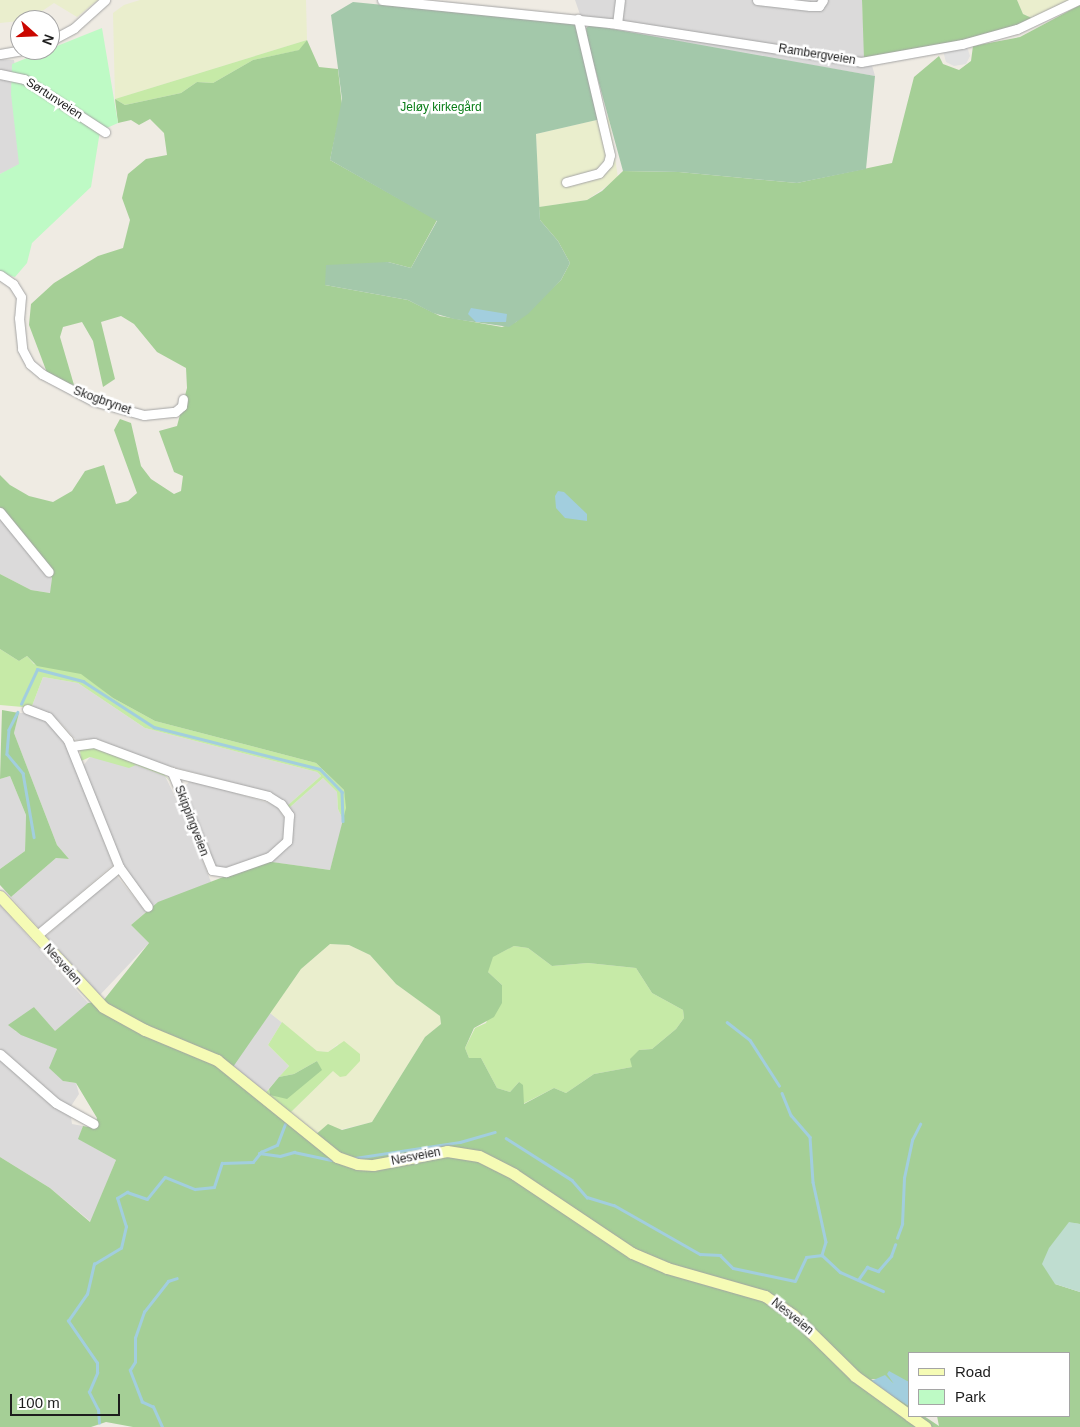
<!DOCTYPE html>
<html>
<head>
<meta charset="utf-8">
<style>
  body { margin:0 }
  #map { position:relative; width:1080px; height:1427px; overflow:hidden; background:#efebe3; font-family:Helvetica,sans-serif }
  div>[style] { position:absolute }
  .residential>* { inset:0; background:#dbdada }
  .farmland>* { inset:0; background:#eaeecd }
  .grass>* { inset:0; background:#c6eaa7 }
  .forest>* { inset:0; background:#a5cf96 }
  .wetland>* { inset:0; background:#bfddd0 }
  .cemetery>* { inset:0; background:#a3c8aa }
  .park>* { inset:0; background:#befac5 }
  .parking>* { inset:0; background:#e1e1e1 }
  .water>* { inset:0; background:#a2cede }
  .stream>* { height:2.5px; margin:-1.25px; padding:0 1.25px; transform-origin:1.25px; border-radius:1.25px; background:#a2cede }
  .roads { filter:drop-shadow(0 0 1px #a4a4a4) drop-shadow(0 0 1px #a4a4a4) }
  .minor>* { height:9px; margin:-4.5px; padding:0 4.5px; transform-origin:4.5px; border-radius:4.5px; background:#fff }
  .secondary>* { height:11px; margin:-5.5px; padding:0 5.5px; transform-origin:5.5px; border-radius:5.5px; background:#f5fbb5 }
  span { translate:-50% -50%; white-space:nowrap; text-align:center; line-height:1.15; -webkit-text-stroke:5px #fff; paint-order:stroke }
  .street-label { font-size:12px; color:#1d1d1d }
  .park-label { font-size:12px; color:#097d17 }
  .legend { position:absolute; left:908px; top:1352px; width:162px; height:65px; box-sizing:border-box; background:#fff; border:1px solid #a5a5a5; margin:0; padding:6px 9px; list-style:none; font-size:15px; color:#1d1d1d }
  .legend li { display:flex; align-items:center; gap:10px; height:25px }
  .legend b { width:25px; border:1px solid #a5a5a5 }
  .north { position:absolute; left:10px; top:10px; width:50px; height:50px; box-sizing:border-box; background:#fff; border:1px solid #a5a5a5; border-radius:50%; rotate:110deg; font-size:14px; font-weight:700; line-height:20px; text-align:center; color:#1d1d1d }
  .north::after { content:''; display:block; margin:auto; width:18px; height:22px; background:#ca0700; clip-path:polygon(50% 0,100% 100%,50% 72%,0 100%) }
  .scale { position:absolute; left:10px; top:1394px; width:110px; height:22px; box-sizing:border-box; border:2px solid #1d1d1d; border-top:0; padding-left:6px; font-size:15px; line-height:18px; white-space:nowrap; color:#1d1d1d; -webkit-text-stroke:4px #fff; paint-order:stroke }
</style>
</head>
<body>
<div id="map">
  <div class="residential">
    <div style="clip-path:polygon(575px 0,862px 0,864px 37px,875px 76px,584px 26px)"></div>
    <div style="clip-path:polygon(0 59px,14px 60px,29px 161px,0 174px)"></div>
    <div style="clip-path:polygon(0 518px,52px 578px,51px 593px,31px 590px,0 574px)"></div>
    <div style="clip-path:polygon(43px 677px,78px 683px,145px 728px,317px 772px,321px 776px,287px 806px,268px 792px,154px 762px,97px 739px,76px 740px,59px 721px,32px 706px)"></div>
    <div style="clip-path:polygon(19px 713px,30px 713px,50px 723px,66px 744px,113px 865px,39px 928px,11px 897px,56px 858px,69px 859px,57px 845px,14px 733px)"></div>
    <div style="clip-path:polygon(90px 757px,136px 765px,165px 776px,188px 823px,211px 882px,152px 907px,122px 864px,83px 766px)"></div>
    <div style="clip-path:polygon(10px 776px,26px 815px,25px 851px,0 869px,0 779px)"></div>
    <div style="clip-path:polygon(323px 778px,337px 792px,338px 809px,344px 822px,330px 870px,271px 862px,292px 838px,293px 819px,289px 808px)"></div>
    <div style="clip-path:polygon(191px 780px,276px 805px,287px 822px,282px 842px,269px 853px,225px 868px,215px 866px,182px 789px)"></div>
    <div style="clip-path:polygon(116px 875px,146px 912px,131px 925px,149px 943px,99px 996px,46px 936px)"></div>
    <div style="clip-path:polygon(0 905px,88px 1003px,55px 1032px,34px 1007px,15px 1031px,57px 1049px,56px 1056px,63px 1081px,76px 1083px,79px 1094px,69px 1109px,0 1049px)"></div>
    <div style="clip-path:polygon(270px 1013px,282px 1022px,268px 1045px,289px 1066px,264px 1094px,232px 1067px)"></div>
    <div style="clip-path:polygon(0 1060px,71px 1117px,72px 1124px,83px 1126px,79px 1139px,116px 1160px,91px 1222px,50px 1188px,0 1157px)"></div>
  </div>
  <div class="farmland">
    <div style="clip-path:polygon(0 0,98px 0,77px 17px,54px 3px,29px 20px,0 23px)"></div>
    <div style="clip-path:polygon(140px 0,306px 0,307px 40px,115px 99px,113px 13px,124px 5px)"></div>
    <div style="clip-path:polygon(1017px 0,1074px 0,1036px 20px,1023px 14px)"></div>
    <div style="clip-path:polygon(609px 117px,618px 178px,587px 200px,539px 207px,536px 134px)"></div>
    <div style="clip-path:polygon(330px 944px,349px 945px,370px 955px,396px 984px,440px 1016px,441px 1024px,425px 1037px,372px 1122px,314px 1136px,289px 1114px,333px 1071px,338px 1044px,328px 1052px,317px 1051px,270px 1013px,301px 969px)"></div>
  </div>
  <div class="grass">
    <div style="clip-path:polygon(307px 40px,300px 50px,253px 60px,213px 83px,197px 82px,181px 93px,125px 105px,115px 99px)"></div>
    <div style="clip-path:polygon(0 649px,19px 661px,27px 656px,34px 664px,81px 673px,113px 698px,155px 721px,316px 763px,344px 790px,347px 808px,344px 822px,338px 809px,337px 792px,323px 778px,289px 808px,287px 806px,321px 776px,317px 772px,145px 728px,78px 683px,43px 677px,32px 706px,54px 718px,23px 707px,0 705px)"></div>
    <div style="clip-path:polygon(386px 744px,496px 955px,514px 946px,528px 948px,552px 966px,588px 963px,636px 968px,652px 993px,683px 1010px,684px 1018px,676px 1029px,652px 1049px,639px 1050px,632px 1067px,594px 1074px,566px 1093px,554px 1088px,523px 1104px,519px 1082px,510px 1092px,497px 1088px,481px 1058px,469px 1058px,465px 1048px,475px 1028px,486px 1023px,502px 985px,488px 972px)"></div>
    <div style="clip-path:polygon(92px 746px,163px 773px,173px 784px,165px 776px,136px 765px,129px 768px,90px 757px,81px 761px,80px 750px)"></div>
    <div style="clip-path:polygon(282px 1022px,317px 1051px,328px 1052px,344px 1041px,360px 1054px,360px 1061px,346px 1076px,340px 1077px,333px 1071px,289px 1114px,264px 1094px,269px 1089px,270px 1095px,308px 1080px,321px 1070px,317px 1061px,294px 1074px,279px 1077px,289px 1066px,268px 1045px)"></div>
  </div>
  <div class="forest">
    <div style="clip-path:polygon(862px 0,1017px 0,1023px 14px,1036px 20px,978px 38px,864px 59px)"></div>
    <div style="clip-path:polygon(evenodd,1080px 5px,1080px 1224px,1069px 1223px,1055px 1284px,1080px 1292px,1080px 1427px,133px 1427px,106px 1422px,91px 1427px,0 1427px,0 1157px,50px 1188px,90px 1222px,116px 1160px,78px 1139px,83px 1126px,94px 1128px,97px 1118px,76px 1083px,63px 1081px,49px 1068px,57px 1049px,21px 1035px,8px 1025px,34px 1007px,55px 1031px,88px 1003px,103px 1001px,149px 943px,131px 925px,158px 902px,270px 859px,272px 862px,330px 870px,346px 808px,344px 790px,316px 763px,155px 721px,113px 698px,81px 674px,37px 666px,27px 656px,19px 661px,0 649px,0 574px,31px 590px,50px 593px,52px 578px,40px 557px,0 507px,0 475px,10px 485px,29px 496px,53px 502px,72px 491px,85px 471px,104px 465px,116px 504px,128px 501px,137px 493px,114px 430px,120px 419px,131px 423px,141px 466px,151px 479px,174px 494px,181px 491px,183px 476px,174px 472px,159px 431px,177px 426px,187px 388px,186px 368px,157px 352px,134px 324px,121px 316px,101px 322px,115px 379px,103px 387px,93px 341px,82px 322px,63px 327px,60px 337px,74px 385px,61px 382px,49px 378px,29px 325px,31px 304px,54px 283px,98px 256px,123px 248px,130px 220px,122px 198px,128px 174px,146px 159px,167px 155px,164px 133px,150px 119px,139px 125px,131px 120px,118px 123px,115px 99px,125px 105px,181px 93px,197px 82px,213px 83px,253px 60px,299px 50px,307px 40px,319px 67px,338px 69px,342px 105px,330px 160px,437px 220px,411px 268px,388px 262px,325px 285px,408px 300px,440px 316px,502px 327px,516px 322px,561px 280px,570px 263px,558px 241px,540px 220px,539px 207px,587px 200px,602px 191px,623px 171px,679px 172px,797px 183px,892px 163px,914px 77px,939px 56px,943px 64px,959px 70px,971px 61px,973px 46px,1020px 37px,1080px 5px,330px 944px,349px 945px,370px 955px,396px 984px,440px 1016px,441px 1024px,425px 1037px,372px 1122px,342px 1130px,328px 1124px,314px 1136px,233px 1067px,301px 969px,330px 944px,1080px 5px,514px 946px,528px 948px,552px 966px,588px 963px,636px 968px,652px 993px,683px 1010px,684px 1018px,676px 1029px,652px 1049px,639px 1050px,630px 1059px,632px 1067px,594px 1074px,566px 1093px,554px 1088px,524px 1104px,523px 1085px,519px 1082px,510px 1092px,497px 1088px,481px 1058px,469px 1058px,465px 1048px,474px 1028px,494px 1017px,502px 1003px,502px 985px,488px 972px,493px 957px,514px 946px,1080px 5px,909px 1353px,1069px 1353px,1069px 1416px,937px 1416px,939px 1426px,924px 1416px,909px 1416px,909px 1406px,871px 1379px,888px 1380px,894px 1384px,895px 1381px,909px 1382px,909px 1353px)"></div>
    <div style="clip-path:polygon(2px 710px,19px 713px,14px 733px,57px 845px,69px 859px,56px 858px,11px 897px,0 885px,0 869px,25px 851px,26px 815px,10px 776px,0 779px)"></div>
    <div style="clip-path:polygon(317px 1061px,322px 1070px,287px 1099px,270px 1095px,269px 1089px,279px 1077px,294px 1074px)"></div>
  </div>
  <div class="wetland">
    <div style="clip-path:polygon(1069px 1222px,1080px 1224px,1080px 1292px,1055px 1284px,1042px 1264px,1049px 1248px)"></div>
  </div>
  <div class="cemetery">
    <div style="clip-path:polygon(353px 2px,576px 24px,601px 119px,536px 134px,540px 220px,558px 241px,570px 263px,561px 280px,528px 314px,509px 327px,454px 319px,433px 313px,408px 300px,325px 285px,326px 265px,388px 262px,411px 268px,437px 221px,330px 160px,342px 99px,331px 15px)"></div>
    <div style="clip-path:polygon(590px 25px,875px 76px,866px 169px,797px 183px,679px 172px,623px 171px,588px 43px,586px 28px)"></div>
  </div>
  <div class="park">
    <div style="clip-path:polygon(102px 28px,118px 123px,100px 131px,91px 187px,32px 243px,27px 263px,15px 277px,0 273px,0 174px,19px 164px,11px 94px,12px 64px)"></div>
  </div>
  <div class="parking">
    <div style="clip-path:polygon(966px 43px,970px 56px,966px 64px,954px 66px,946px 62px,942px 47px)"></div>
  </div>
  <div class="water">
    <div style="clip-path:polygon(471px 308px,507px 314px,506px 322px,476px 322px,468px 314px)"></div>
    <div style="clip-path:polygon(558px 491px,564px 492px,587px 514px,587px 521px,565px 518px,556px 508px,555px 496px)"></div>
    <div style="clip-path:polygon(889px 1371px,909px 1382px,909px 1406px,869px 1382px,885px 1375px,894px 1384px,887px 1374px)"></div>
  </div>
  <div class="stream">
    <div style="left:21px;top:704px;width:38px;rotate:-65deg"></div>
    <div style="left:37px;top:669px;width:48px;rotate:14.6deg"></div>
    <div style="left:83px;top:681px;width:85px;rotate:32.9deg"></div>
    <div style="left:154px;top:727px;width:171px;rotate:14.2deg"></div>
    <div style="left:320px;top:769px;width:32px;rotate:46deg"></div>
    <div style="left:342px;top:792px;width:29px;rotate:88deg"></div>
    <div style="left:18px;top:712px;width:20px;rotate:117deg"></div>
    <div style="left:9px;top:730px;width:24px;rotate:95deg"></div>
    <div style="left:7px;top:754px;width:25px;rotate:50deg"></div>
    <div style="left:23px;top:773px;width:65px;rotate:80.2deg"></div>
    <div style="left:727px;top:1022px;width:29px;rotate:38deg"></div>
    <div style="left:750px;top:1040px;width:54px;rotate:57.2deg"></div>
    <div style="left:782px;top:1093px;width:24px;rotate:68deg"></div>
    <div style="left:791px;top:1115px;width:29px;rotate:49deg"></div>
    <div style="left:810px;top:1137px;width:45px;rotate:86.2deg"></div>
    <div style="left:813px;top:1182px;width:61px;rotate:77.8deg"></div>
    <div style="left:826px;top:1242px;width:14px;rotate:107deg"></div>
    <div style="left:506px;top:1138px;width:78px;rotate:32.5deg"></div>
    <div style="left:572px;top:1180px;width:23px;rotate:49deg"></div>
    <div style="left:587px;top:1197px;width:28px;rotate:17deg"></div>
    <div style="left:614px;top:1205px;width:99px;rotate:29.7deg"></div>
    <div style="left:700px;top:1254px;width:20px;rotate:3deg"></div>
    <div style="left:720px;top:1255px;width:18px;rotate:45deg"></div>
    <div style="left:733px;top:1268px;width:63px;rotate:11.8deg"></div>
    <div style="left:795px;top:1281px;width:26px;rotate:-65deg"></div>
    <div style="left:806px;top:1257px;width:16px;rotate:-7deg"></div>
    <div style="left:822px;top:1255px;width:25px;rotate:43deg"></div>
    <div style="left:840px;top:1272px;width:47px;rotate:23.8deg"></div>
    <div style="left:259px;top:1153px;width:21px;rotate:8deg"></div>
    <div style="left:280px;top:1156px;width:15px;rotate:-16deg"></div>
    <div style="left:294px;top:1152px;width:38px;rotate:12deg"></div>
    <div style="left:355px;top:1158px;width:106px;rotate:-8.7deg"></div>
    <div style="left:460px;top:1142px;width:36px;rotate:-16deg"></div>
    <div style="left:897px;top:1238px;width:15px;rotate:-70deg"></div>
    <div style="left:902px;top:1224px;width:46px;rotate:-87.5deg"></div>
    <div style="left:904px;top:1178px;width:39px;rotate:-78deg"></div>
    <div style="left:912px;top:1140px;width:18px;rotate:-63deg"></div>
    <div style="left:858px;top:1280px;width:16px;rotate:-55deg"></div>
    <div style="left:867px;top:1267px;width:12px;rotate:20deg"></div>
    <div style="left:878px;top:1271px;width:20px;rotate:-49deg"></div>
    <div style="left:891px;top:1256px;width:12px;rotate:-70deg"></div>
    <div style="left:99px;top:1423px;width:13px;rotate:-94deg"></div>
    <div style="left:98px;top:1410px;width:20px;rotate:-117deg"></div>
    <div style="left:89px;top:1392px;width:21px;rotate:-67deg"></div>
    <div style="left:97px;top:1373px;width:10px;rotate:-90deg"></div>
    <div style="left:97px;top:1363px;width:51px;rotate:-124.6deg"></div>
    <div style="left:68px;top:1321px;width:33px;rotate:-55deg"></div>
    <div style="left:87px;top:1294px;width:31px;rotate:-77deg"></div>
    <div style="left:94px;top:1264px;width:31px;rotate:-31deg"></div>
    <div style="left:121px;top:1248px;width:22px;rotate:-77deg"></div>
    <div style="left:126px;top:1227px;width:30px;rotate:-107deg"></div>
    <div style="left:117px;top:1198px;width:12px;rotate:-31deg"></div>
    <div style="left:127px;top:1192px;width:21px;rotate:19deg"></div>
    <div style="left:147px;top:1199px;width:28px;rotate:-51deg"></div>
    <div style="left:165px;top:1177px;width:32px;rotate:22deg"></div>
    <div style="left:195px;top:1189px;width:19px;rotate:-6deg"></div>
    <div style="left:214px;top:1187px;width:25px;rotate:-72deg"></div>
    <div style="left:222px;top:1163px;width:31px;rotate:-2deg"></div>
    <div style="left:253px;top:1162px;width:13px;rotate:-51deg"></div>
    <div style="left:261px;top:1152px;width:17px;rotate:-24deg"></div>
    <div style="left:277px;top:1145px;width:22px;rotate:-69deg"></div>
    <div style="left:162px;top:1427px;width:22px;rotate:-114deg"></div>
    <div style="left:153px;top:1407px;width:12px;rotate:-156deg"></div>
    <div style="left:142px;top:1402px;width:34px;rotate:-111deg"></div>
    <div style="left:130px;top:1370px;width:9px;rotate:-58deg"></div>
    <div style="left:135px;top:1362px;width:24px;rotate:-90deg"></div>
    <div style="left:135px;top:1338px;width:28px;rotate:-71deg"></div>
    <div style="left:144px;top:1312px;width:39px;rotate:-52deg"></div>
    <div style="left:168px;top:1281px;width:9px;rotate:-18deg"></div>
  </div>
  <div class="roads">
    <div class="minor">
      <div style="left:382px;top:0;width:229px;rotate:5.8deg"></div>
      <div style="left:610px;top:23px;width:254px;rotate:8.8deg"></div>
      <div style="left:861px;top:62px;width:103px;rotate:-10.1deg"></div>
      <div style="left:962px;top:44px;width:57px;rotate:-15.3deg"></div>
      <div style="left:1017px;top:29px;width:68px;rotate:-25.4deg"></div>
      <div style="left:757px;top:0;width:53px;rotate:6.5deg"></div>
      <div style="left:810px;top:6px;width:9px"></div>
      <div style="left:819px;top:6px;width:7px;rotate:-56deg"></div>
      <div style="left:617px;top:24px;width:24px;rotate:-83deg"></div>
      <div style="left:50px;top:41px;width:27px;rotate:-28deg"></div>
      <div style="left:74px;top:28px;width:42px;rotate:-42.1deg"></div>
      <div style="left:0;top:54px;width:23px;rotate:-10deg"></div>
      <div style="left:0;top:74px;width:25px;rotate:12deg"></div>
      <div style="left:24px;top:79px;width:97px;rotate:33.2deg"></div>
      <div style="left:566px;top:182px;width:34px;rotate:-15deg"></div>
      <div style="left:599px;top:173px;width:13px;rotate:-48deg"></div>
      <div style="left:608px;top:163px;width:8px;rotate:-76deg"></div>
      <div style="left:610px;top:155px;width:140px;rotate:-103.2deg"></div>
      <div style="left:0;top:275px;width:16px;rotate:35deg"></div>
      <div style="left:13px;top:284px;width:15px;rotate:58deg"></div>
      <div style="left:21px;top:297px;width:21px;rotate:95deg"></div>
      <div style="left:19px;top:318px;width:31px;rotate:84deg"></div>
      <div style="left:22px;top:349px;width:17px;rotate:62deg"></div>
      <div style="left:30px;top:364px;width:16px;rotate:40deg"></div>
      <div style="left:42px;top:374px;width:58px;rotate:27.9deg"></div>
      <div style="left:93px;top:401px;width:53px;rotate:15.4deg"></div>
      <div style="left:144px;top:415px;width:31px;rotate:-6deg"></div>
      <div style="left:175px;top:412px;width:9px;rotate:-41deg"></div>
      <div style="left:182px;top:406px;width:7px;rotate:-82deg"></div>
      <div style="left:0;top:512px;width:77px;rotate:50.8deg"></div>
      <div style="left:27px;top:709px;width:22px;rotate:21deg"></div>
      <div style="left:48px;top:717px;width:30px;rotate:49deg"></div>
      <div style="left:68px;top:740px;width:137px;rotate:68.1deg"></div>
      <div style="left:119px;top:867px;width:49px;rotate:54.1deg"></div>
      <div style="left:72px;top:746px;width:22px;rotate:-8deg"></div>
      <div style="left:94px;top:743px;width:83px;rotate:20.4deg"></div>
      <div style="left:172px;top:772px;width:99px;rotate:14deg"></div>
      <div style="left:268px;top:796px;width:15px;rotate:32deg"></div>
      <div style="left:281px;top:804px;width:14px;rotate:54deg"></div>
      <div style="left:289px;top:815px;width:26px;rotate:94deg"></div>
      <div style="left:287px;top:841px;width:24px;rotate:138deg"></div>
      <div style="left:269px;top:857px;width:46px;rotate:160.8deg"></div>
      <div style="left:226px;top:872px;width:14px;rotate:-172deg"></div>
      <div style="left:212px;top:870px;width:106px;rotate:-112.2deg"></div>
      <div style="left:36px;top:936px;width:108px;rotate:-39.7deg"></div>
      <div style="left:0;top:1054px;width:74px;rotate:41.2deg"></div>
      <div style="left:56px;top:1103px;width:43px;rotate:28.9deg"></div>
    </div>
    <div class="secondary">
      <div style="left:0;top:896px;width:151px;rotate:47.1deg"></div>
      <div style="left:103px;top:1007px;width:48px;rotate:28.7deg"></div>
      <div style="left:145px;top:1030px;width:78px;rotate:22.6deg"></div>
      <div style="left:217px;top:1060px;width:154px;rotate:38.9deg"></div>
      <div style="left:337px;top:1157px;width:21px;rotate:19deg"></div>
      <div style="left:357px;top:1164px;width:16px;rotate:4deg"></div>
      <div style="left:373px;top:1165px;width:75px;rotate:-10.7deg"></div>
      <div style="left:447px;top:1151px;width:32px;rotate:9deg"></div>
      <div style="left:479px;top:1156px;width:39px;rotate:27deg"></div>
      <div style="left:514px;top:1174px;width:142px;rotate:33.8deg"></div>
      <div style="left:632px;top:1253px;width:38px;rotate:23deg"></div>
      <div style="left:667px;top:1268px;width:102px;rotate:15.9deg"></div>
      <div style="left:765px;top:1296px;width:34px;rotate:34deg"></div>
      <div style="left:793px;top:1315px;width:87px;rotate:44.5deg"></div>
      <div style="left:855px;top:1376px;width:67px;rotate:35.8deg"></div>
      <div style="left:910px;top:1416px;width:19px;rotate:35deg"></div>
    </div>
  </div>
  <div class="street-label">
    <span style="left:817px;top:55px;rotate:9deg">Rambergveien</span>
    <span style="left:54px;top:99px;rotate:33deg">Sørtunveien</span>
    <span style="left:102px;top:401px;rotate:20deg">Skogbrynet</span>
    <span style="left:191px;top:821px;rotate:69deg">Skippingveien</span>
    <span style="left:62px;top:965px;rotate:48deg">Nesveien</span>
    <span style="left:416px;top:1157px;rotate:-11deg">Nesveien</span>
    <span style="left:792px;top:1317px;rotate:39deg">Nesveien</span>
  </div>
  <div class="park-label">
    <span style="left:441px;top:108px">Jeløy kirkegård</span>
  </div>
  <ul class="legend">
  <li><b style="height:6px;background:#f5fbb5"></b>Road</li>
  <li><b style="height:14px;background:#befac5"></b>Park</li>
  </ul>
  <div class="north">N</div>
  <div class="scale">100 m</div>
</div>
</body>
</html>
